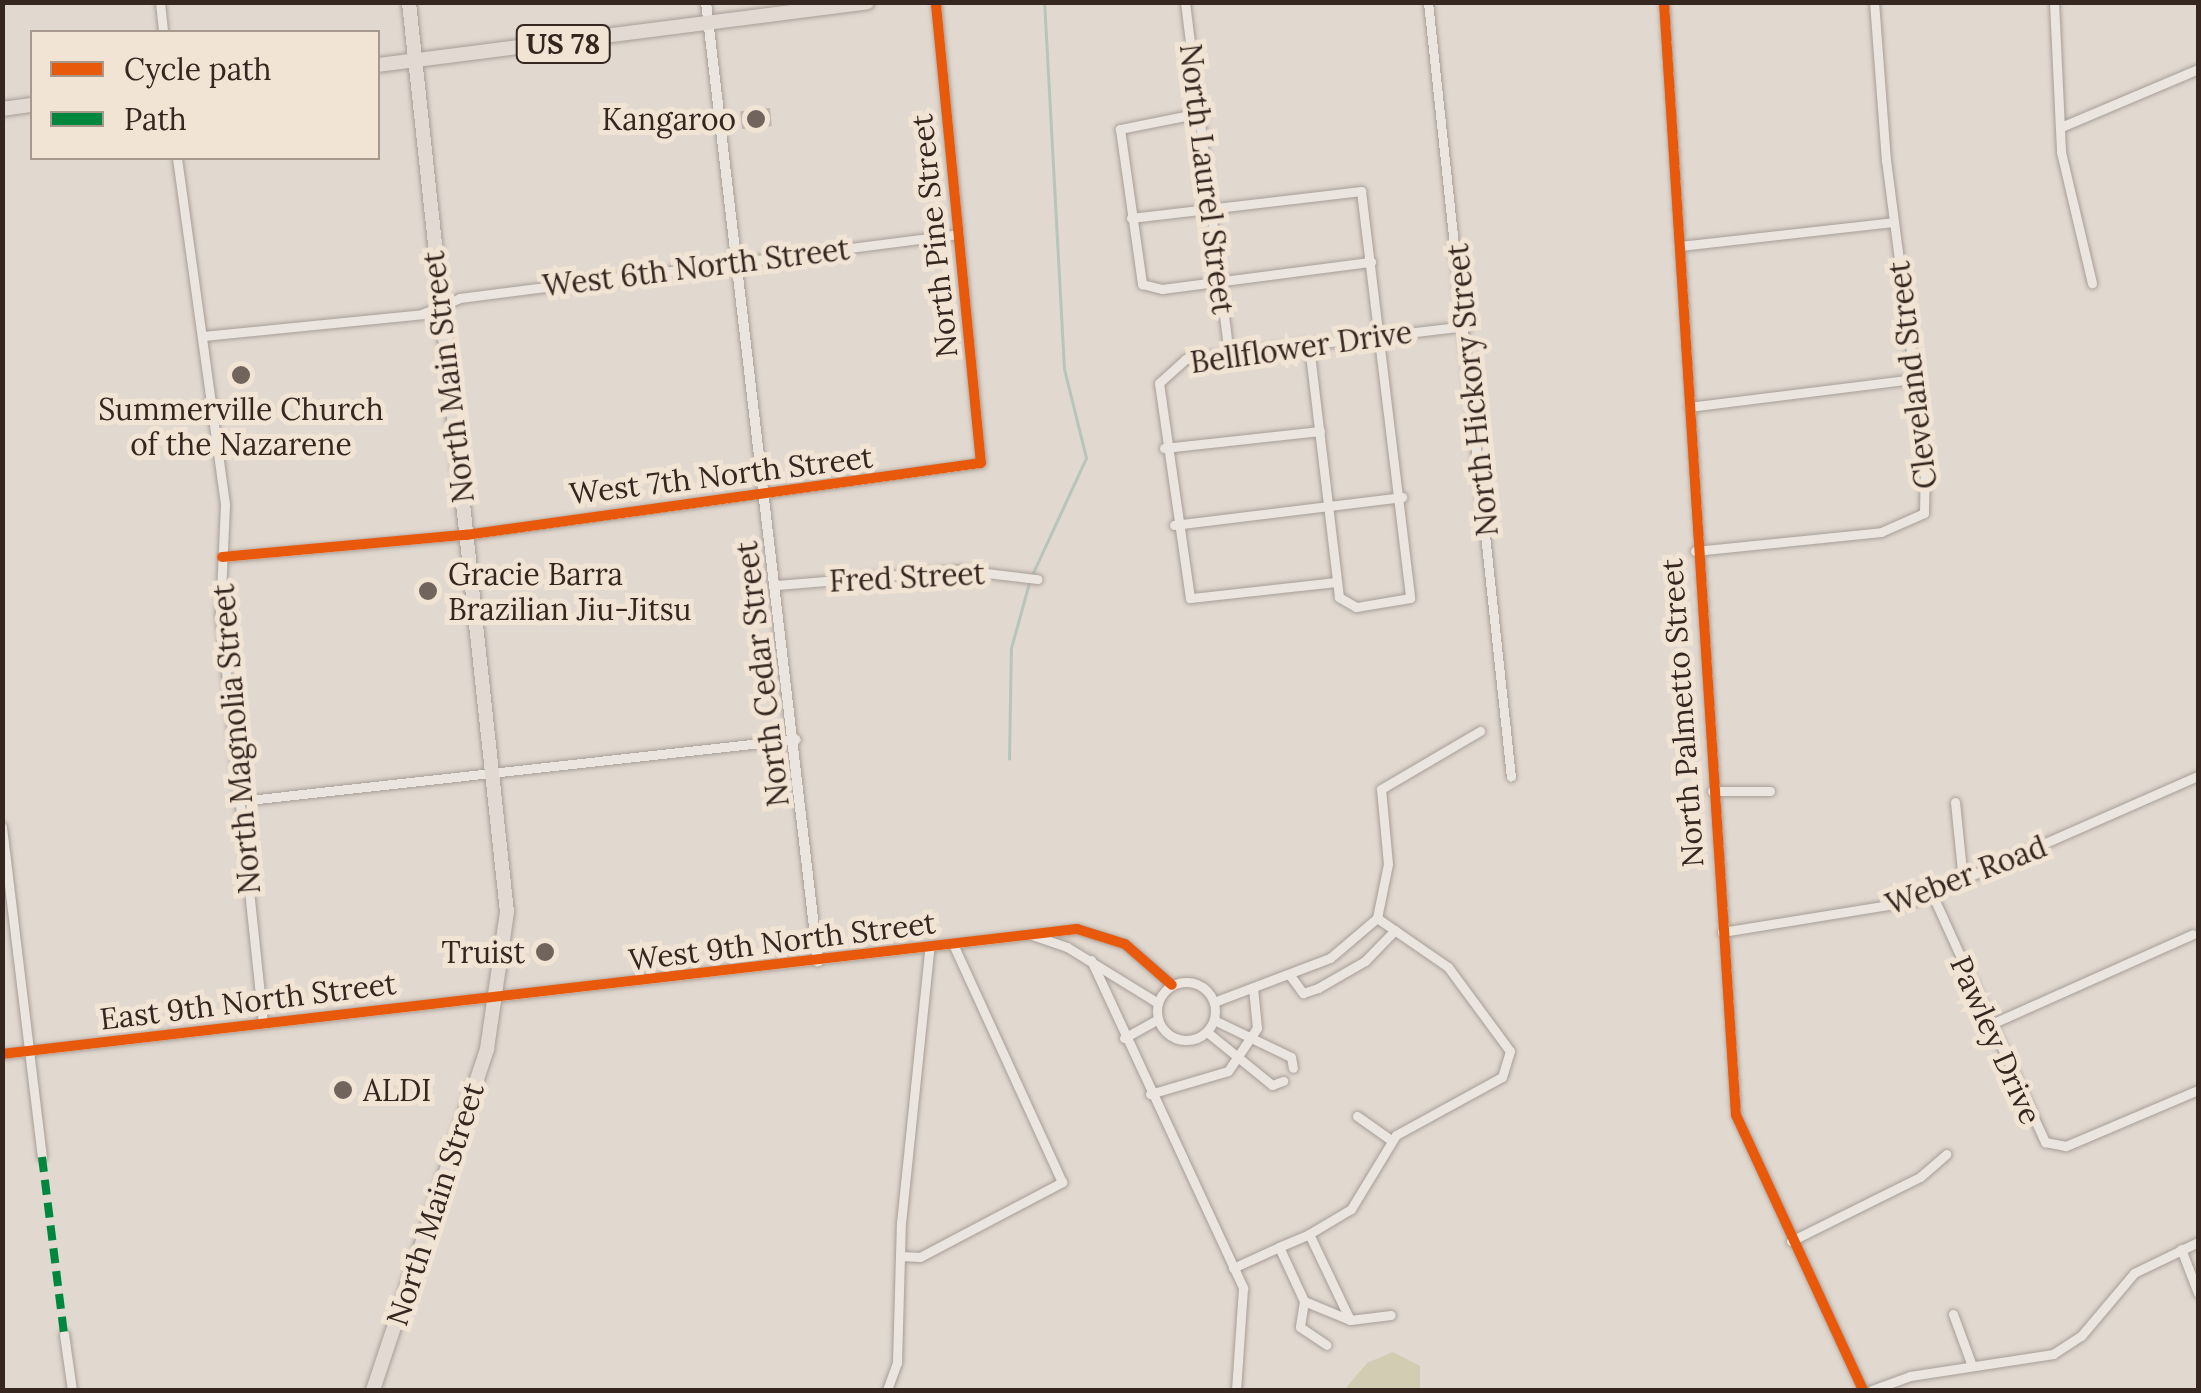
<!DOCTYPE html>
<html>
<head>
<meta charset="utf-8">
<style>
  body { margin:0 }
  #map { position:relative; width:2201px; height:1393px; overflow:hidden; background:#e1d8cf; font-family:Lora,serif }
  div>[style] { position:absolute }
  .green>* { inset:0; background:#d2ccb3 }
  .stream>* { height:2.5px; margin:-1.25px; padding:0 1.25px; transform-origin:1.25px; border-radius:1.25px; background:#b8c5bb }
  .building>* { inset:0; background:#c5b6b0; transform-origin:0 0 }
  .roads { filter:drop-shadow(0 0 2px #a79e97) drop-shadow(0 0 2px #a79e97) }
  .minor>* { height:9px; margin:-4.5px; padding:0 4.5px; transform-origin:4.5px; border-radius:4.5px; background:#eae5df }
  .minor>.ring { margin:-4.5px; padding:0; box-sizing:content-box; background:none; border:9px solid #eae5df; border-radius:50% }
  .tertiary>* { height:10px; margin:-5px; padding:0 5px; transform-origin:5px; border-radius:5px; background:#eae5df }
  .primary>* { height:14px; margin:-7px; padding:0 7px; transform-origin:7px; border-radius:7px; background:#e1d9d2 }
  .quiet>* { height:8px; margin-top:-4px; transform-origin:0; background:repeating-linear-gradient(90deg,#00873e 0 15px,transparent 0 23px) }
  .cycleway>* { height:10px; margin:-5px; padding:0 5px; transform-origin:5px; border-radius:5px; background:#e8590c }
  .dots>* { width:28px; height:28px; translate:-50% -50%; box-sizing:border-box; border:5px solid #f2e4d5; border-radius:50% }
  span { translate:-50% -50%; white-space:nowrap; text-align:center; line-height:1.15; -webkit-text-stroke:10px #f2e4d5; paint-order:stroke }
  .shield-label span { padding:2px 8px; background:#f2e4d5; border:2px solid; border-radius:8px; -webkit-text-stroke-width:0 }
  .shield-label { font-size:28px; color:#352620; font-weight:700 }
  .poi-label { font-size:30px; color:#352620 }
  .right { translate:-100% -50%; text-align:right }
  .left { translate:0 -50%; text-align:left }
  .street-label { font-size:30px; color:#352620 }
  .frame { position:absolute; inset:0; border:5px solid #352620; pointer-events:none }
  .legend { position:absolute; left:30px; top:30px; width:350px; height:130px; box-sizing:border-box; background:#f2e4d5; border:2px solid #a6988d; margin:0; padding:12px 18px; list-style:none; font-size:30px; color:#352620 }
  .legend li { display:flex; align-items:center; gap:20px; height:50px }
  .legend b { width:50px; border:2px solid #a6988d }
</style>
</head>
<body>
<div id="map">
  <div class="green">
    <div style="clip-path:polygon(1393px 1352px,1420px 1366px,1420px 1390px,1344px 1390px,1367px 1363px)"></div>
  </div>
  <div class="stream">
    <div style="left:1032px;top:575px;width:129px;rotate:-65.2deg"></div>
    <div style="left:1086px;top:458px;width:92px;rotate:-103.9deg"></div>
    <div style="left:1064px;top:369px;width:368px;rotate:-93.1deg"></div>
    <div style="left:1009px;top:759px;width:111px;rotate:-89deg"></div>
    <div style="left:1011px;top:648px;width:67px;rotate:-74.5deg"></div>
  </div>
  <div class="building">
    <div style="left:770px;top:108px;width:18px;height:30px;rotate:84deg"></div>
  </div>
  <div class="roads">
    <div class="minor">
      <div style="left:160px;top:2px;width:30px;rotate:84deg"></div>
      <div style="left:1185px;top:2px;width:356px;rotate:82.9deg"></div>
      <div style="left:1428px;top:2px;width:779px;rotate:83.89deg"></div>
      <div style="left:1664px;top:2px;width:1115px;rotate:86.3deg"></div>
      <div style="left:1736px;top:1115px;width:303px;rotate:65.2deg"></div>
      <div style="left:2054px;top:2px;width:150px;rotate:87.3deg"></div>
      <div style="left:2061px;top:152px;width:135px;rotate:76.7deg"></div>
      <div style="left:1200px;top:113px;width:82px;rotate:168.7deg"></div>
      <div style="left:1120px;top:129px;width:157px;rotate:81.9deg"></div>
      <div style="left:1142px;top:284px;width:21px;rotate:14deg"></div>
      <div style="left:1162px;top:289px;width:211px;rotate:-7.4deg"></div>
      <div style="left:2061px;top:127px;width:149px;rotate:-22.9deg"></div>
      <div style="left:177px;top:158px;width:350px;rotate:82.1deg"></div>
      <div style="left:225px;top:505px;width:109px;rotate:92.6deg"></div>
      <div style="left:220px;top:614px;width:412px;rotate:84deg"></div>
      <div style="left:1131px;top:218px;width:232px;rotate:-6.7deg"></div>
      <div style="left:1361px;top:191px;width:410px;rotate:83.1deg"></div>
      <div style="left:1410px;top:598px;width:55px;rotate:170.5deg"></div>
      <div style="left:1356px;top:607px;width:20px;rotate:-150deg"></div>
      <div style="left:1339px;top:597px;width:254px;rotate:-96.8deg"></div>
      <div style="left:1680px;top:246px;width:214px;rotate:-6.4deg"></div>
      <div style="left:203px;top:336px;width:220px;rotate:-5.7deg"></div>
      <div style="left:422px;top:314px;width:41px;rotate:-22.8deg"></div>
      <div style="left:460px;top:298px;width:498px;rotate:-7.3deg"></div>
      <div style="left:1689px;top:407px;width:227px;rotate:-7.1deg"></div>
      <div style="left:1164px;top:448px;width:157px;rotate:-6.2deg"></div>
      <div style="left:1174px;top:525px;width:230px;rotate:-7deg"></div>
      <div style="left:1695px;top:551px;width:187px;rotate:-5.8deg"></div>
      <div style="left:1881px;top:532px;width:47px;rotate:-23.8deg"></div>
      <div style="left:1924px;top:513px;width:53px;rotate:-88.9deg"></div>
      <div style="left:1925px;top:460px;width:302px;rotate:-97.4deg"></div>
      <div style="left:1886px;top:161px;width:159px;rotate:-94.3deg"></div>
      <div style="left:222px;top:557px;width:245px;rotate:-5.2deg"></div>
      <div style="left:466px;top:535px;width:520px;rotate:-7.96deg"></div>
      <div style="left:981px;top:463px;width:463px;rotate:-95.6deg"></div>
      <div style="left:1336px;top:582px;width:147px;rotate:173.7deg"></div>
      <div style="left:1190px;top:598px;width:217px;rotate:-98.2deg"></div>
      <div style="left:1159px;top:383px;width:36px;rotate:-42deg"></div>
      <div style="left:1186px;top:359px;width:282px;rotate:-6.7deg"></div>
      <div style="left:777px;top:585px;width:185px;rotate:-4.7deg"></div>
      <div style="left:961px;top:570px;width:77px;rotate:6.8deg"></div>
      <div style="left:1712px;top:791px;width:58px"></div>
      <div style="left:240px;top:801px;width:559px;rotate:-6.36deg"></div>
      <div style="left:1955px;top:802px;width:79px;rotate:84.2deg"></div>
      <div style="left:2px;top:827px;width:332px;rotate:83.1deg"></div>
      <div style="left:1932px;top:894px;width:273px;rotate:65.5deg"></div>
      <div style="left:2045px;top:1142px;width:21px;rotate:11deg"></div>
      <div style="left:2066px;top:1146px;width:143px;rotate:-23deg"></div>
      <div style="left:1377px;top:918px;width:55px;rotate:-78.5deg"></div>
      <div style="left:1388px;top:864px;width:75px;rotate:-95.3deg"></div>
      <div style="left:1381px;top:789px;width:115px;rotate:-30.4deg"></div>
      <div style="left:1722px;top:932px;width:193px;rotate:-9.2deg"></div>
      <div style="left:1913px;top:901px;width:311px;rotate:-23.7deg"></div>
      <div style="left:1032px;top:935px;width:37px;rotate:19deg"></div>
      <div style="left:1067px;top:947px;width:107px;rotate:31.6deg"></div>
      <div style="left:1091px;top:960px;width:362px;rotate:65.1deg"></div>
      <div style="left:1243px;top:1288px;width:102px;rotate:93.9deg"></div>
      <div style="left:1289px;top:974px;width:24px;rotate:54deg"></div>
      <div style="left:1303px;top:993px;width:16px;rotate:-18deg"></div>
      <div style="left:1318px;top:988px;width:54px;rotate:-29.9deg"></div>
      <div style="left:1365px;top:961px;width:43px;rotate:-45.9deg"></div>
      <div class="ring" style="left:1157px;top:982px;width:49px;height:49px"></div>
      <div style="left:1214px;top:1002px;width:124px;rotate:-20.8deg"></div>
      <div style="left:1330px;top:958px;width:62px;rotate:-40.4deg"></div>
      <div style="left:1377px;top:918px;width:86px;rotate:34.6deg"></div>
      <div style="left:1448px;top:967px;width:104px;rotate:53.6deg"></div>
      <div style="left:1510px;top:1051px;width:27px;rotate:107deg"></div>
      <div style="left:1502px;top:1077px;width:121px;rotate:151.3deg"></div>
      <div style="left:1396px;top:1135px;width:87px;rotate:121.3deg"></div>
      <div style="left:1351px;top:1209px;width:49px;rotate:149.2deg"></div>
      <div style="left:1214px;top:1020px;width:85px;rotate:25.7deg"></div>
      <div style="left:1291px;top:1057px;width:11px;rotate:80deg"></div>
      <div style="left:1989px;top:1025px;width:223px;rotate:-24deg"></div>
      <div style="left:1207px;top:1032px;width:84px;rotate:39.2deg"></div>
      <div style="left:1272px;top:1085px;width:12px;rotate:-20deg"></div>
      <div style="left:1124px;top:1038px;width:39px;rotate:-29deg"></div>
      <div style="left:2px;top:1054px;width:1082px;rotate:-6.63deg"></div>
      <div style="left:1077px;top:929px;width:50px;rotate:17.4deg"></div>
      <div style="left:1125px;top:944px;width:62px;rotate:41.1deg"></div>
      <div style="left:1150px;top:1094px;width:81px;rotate:-16.4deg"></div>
      <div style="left:1228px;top:1071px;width:52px;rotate:-56deg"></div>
      <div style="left:1257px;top:1028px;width:40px;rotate:-95.7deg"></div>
      <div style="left:1357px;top:1116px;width:42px;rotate:35.2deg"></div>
      <div style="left:1791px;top:1241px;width:144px;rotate:-26.4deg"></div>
      <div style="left:1920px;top:1177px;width:35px;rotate:-41deg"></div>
      <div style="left:1279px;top:1247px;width:33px;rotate:-23deg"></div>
      <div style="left:1309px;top:1234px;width:95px;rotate:64.5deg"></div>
      <div style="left:2181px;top:1249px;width:47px;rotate:68.9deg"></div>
      <div style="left:901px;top:1256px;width:19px;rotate:3deg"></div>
      <div style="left:920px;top:1257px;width:161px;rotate:-27.8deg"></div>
      <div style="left:1062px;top:1182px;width:260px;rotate:-114.6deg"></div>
      <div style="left:1233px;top:1268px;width:51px;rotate:-24.5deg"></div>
      <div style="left:1279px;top:1247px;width:60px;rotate:65.2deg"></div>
      <div style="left:1304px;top:1301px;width:26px;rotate:99deg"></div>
      <div style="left:1300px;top:1327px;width:32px;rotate:34deg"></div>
      <div style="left:1304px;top:1301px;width:50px;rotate:22.4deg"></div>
      <div style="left:1350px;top:1320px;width:41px;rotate:-7deg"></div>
      <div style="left:1953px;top:1314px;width:55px;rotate:69.9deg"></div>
      <div style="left:64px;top:1334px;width:57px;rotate:81.9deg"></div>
      <div style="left:887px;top:1390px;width:29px;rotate:-70deg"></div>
      <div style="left:897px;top:1363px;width:140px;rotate:-88.4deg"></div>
      <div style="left:901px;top:1223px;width:274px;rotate:-84.1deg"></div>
      <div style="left:1872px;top:1390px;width:40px;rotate:-20.2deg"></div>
      <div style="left:1910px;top:1376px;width:145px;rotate:-8.7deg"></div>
      <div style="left:2053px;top:1354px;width:33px;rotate:-33deg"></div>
      <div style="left:2081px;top:1336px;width:82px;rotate:-49.9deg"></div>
      <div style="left:2134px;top:1273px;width:71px;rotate:-25.8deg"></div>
    </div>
    <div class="tertiary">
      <div style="left:706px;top:2px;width:966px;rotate:83.34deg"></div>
    </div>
    <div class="primary">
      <div style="left:378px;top:65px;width:493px;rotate:-7.3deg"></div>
      <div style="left:2px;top:109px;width:30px;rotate:-8deg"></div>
      <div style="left:373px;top:1390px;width:360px;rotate:-71.5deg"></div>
      <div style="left:487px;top:1049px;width:138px;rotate:-81.7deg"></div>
      <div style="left:507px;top:912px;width:915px;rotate:-96.15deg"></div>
    </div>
  </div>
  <div class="quiet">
    <div style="left:42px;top:1157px;width:178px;rotate:82.9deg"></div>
  </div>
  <div class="cycleway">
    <div style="left:1664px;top:2px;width:1115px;rotate:86.3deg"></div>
    <div style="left:1736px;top:1115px;width:303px;rotate:65.2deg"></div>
    <div style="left:222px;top:557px;width:245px;rotate:-5.2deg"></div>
    <div style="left:466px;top:535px;width:520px;rotate:-7.96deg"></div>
    <div style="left:981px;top:463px;width:463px;rotate:-95.6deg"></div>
    <div style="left:2px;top:1054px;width:1082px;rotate:-6.63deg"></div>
    <div style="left:1077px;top:929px;width:50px;rotate:17.4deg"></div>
    <div style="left:1125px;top:944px;width:62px;rotate:41.1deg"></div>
  </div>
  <div class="dots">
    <div style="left:756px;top:119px;background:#71645d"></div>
    <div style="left:241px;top:375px;background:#71645d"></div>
    <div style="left:428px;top:591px;background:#71645d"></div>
    <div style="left:545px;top:952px;background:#71645d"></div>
    <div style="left:343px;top:1090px;background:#71645d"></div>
  </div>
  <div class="shield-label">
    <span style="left:563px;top:44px">US 78</span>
  </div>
  <div class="poi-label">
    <span class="right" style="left:736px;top:119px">Kangaroo</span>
    <span style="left:241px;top:426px">Summerville Church<br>of the Nazarene</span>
    <span class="left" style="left:448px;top:591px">Gracie Barra<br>Brazilian Jiu-Jitsu</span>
    <span class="right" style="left:525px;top:952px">Truist</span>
    <span class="left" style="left:363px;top:1090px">ALDI</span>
  </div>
  <div class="street-label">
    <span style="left:1207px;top:179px;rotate:83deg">North Laurel Street</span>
    <span style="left:934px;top:236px;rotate:-96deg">North Pine Street</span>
    <span style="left:696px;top:267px;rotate:-7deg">West 6th North Street</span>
    <span style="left:1301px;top:347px;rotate:-8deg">Bellflower Drive</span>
    <span style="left:1912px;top:375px;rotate:-97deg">Cleveland Street</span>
    <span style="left:448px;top:377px;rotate:-97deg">North Main Street</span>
    <span style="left:1472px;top:390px;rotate:-96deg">North Hickory Street</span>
    <span style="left:721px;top:475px;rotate:-7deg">West 7th North Street</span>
    <span style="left:907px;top:577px;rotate:-3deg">Fred Street</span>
    <span style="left:762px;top:674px;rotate:-97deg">North Cedar Street</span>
    <span style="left:1682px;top:713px;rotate:-94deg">North Palmetto Street</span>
    <span style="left:236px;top:739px;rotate:-95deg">North Magnolia Street</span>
    <span style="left:1966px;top:875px;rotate:-21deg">Weber Road</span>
    <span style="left:782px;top:941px;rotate:-7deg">West 9th North Street</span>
    <span style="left:248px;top:1001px;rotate:-7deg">East 9th North Street</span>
    <span style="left:1996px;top:1040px;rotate:66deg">Pawley Drive</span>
    <span style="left:435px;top:1204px;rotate:-72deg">North Main Street</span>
  </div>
  <div class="frame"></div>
  <ul class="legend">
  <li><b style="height:12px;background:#e8590c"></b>Cycle path</li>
  <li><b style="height:12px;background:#00873e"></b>Path</li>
  </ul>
</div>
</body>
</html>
